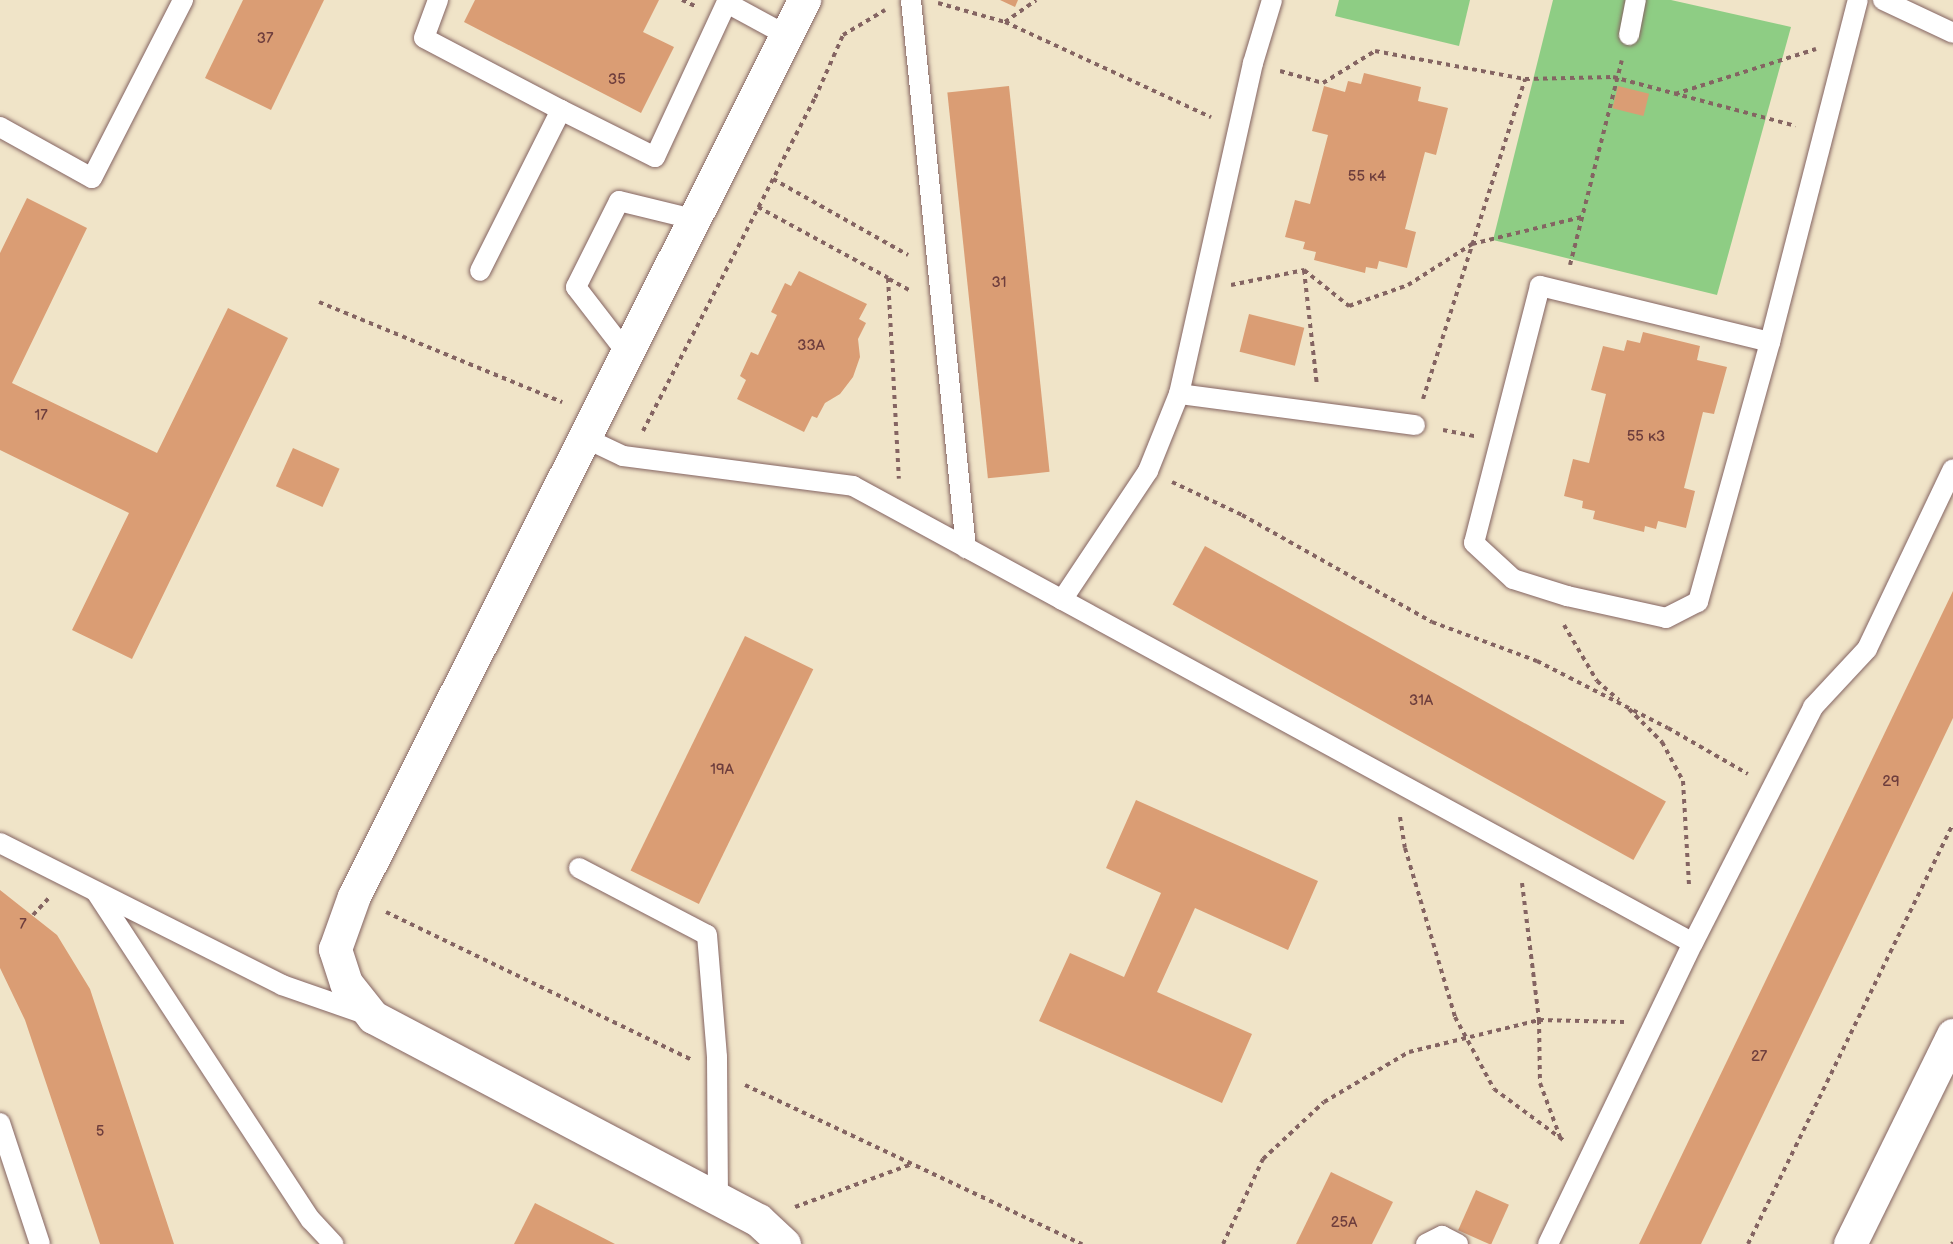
<!DOCTYPE html>
<html>
<head>
<meta charset="utf-8">
<style>
  body { margin:0 }
  #map { position:relative; width:1953px; height:1244px; overflow:hidden; background:#f0e4c8; font-family:"Balsamiq Sans",sans-serif }
  div>[style] { position:absolute }
  .green>* { inset:0; background:#8ecd84 }
  .building>* { inset:0; background:#da9d74; transform-origin:0 0 }
  .path>* { height:4px; margin-top:-2px; transform-origin:0; background:repeating-linear-gradient(90deg,#846462 0 4.5px,transparent 0 9px) }
  .roads { filter:drop-shadow(0 0 2px #846462) drop-shadow(0 0 2px #846462) }
  .service>* { height:20px; margin:-10px; padding:0 10px; transform-origin:10px; border-radius:10px; background:#fff }
  .minor>* { height:33px; margin:-16.5px; padding:0 16.5px; transform-origin:16.5px; border-radius:16.5px; background:#fff }
  .secondary>* { height:33px; margin:-16.5px; padding:0 16.5px; transform-origin:16.5px; border-radius:16.5px; background:#fff }
  span { translate:-50% -50%; white-space:nowrap; text-align:center; line-height:1.15; -webkit-text-stroke:6px #fbf7ec; paint-order:stroke }
  .number-label { font-size:15px; color:#6e3e3d }
  .number-label span { -webkit-text-stroke-width:0 }
</style>
</head>
<body>
<div id="map">
  <div class="green">
    <div style="clip-path:polygon(1339px 0,1470px 0,1459px 46px,1335px 16px)"></div>
    <div style="clip-path:polygon(1553px 0,1671px 0,1791px 27px,1717px 295px,1493px 240px)"></div>
  </div>
  <div class="building">
    <div style="clip-path:polygon(243px 0,324px 0,271px 110px,205px 78px)"></div>
    <div style="clip-path:polygon(475px 0,659px 0,643px 32px,674px 47px,641px 113px,464px 22px)"></div>
    <div style="clip-path:polygon(1000px 0,1018px 0,1015px 7px)"></div>
    <div style="clip-path:polygon(1364px 73px,1421px 87px,1418px 101px,1448px 108px,1436px 155px,1425px 152px,1405px 229px,1416px 232px,1407px 268px,1379px 261px,1377px 269px,1366px 267px,1365px 273px,1314px 260px,1316px 252px,1303px 249px,1305px 242px,1285px 237px,1295px 200px,1310px 204px,1328px 135px,1312px 131px,1324px 86px,1345px 92px,1348px 81px,1361px 84px)"></div>
    <div style="left:1009px;top:86px;width:388px;height:62px;rotate:84deg"></div>
    <div style="left:1618px;top:86px;width:32px;height:23px;rotate:14deg"></div>
    <div style="clip-path:polygon(27px 198px,87px 228px,12px 383px,157px 453px,228px 308px,288px 338px,132px 659px,72px 630px,129px 513px,0 450px,0 253px)"></div>
    <div style="clip-path:polygon(799px 271px,867px 304px,859px 319px,866px 323px,858px 339px,860px 357px,853px 377px,840px 394px,825px 403px,817px 418px,812px 416px,804px 432px,737px 399px,746px 380px,740px 376px,751px 352px,758px 355px,777px 315px,771px 312px,785px 283px,791px 286px)"></div>
    <div style="left:1249px;top:314px;width:57px;height:39px;rotate:14deg"></div>
    <div style="clip-path:polygon(1643px 332px,1700px 346px,1697px 360px,1727px 367px,1714px 414px,1703px 412px,1684px 488px,1695px 491px,1686px 528px,1658px 521px,1656px 529px,1645px 526px,1644px 532px,1593px 519px,1595px 511px,1582px 508px,1583px 501px,1564px 496px,1573px 459px,1589px 463px,1606px 394px,1591px 390px,1603px 346px,1624px 351px,1627px 340px,1640px 343px)"></div>
    <div style="left:293px;top:448px;width:51px;height:42px;rotate:24deg"></div>
    <div style="left:1205px;top:546px;width:527px;height:67px;rotate:29deg"></div>
    <div style="clip-path:polygon(1953px 591px,1953px 718px,1701px 1244px,1639px 1244px)"></div>
    <div style="left:745px;top:636px;width:76px;height:261px;rotate:26deg"></div>
    <div style="clip-path:polygon(1136px 800px,1318px 881px,1288px 950px,1195px 908px,1157px 992px,1252px 1034px,1222px 1103px,1039px 1021px,1070px 953px,1124px 977px,1161px 893px,1106px 868px)"></div>
    <div style="clip-path:polygon(0 890px,57px 935px,90px 989px,174px 1244px,100px 1244px,25px 1020px,0 968px)"></div>
    <div style="clip-path:polygon(1331px 1172px,1393px 1202px,1372px 1244px,1296px 1244px)"></div>
    <div style="left:1476px;top:1190px;width:36px;height:44px;rotate:24deg"></div>
    <div style="clip-path:polygon(535px 1203px,615px 1244px,514px 1244px)"></div>
  </div>
  <div class="path">
    <div style="left:682px;top:0;width:14px;rotate:25deg"></div>
    <div style="left:938px;top:3px;width:70px;rotate:15.8deg"></div>
    <div style="left:1005px;top:22px;width:38px;rotate:-35deg"></div>
    <div style="left:1005px;top:22px;width:227px;rotate:24.8deg"></div>
    <div style="left:1280px;top:71px;width:45px;rotate:15.6deg"></div>
    <div style="left:1323px;top:83px;width:61px;rotate:-31.6deg"></div>
    <div style="left:1375px;top:51px;width:153px;rotate:10.6deg"></div>
    <div style="left:1525px;top:79px;width:88px;rotate:-1.3deg"></div>
    <div style="left:1613px;top:77px;width:189px;rotate:15deg"></div>
    <div style="left:1675px;top:94px;width:148px;rotate:-17.7deg"></div>
    <div style="left:773px;top:179px;width:155px;rotate:29.4deg"></div>
    <div style="left:758px;top:207px;width:148px;rotate:28.6deg"></div>
    <div style="left:888px;top:278px;width:201px;rotate:86.9deg"></div>
    <div style="left:1570px;top:265px;width:211px;rotate:-75.8deg"></div>
    <div style="left:1304px;top:270px;width:116px;rotate:83.6deg"></div>
    <div style="left:889px;top:279px;width:25px;rotate:29deg"></div>
    <div style="left:1231px;top:285px;width:75px;rotate:-11.6deg"></div>
    <div style="left:1304px;top:270px;width:58px;rotate:38.7deg"></div>
    <div style="left:1349px;top:306px;width:63px;rotate:-19.6deg"></div>
    <div style="left:1408px;top:285px;width:76px;rotate:-32.6deg"></div>
    <div style="left:1472px;top:244px;width:113px;rotate:-13.8deg"></div>
    <div style="left:319px;top:302px;width:263px;rotate:22.4deg"></div>
    <div style="left:1423px;top:399px;width:336px;rotate:-72.3deg"></div>
    <div style="left:1443px;top:430px;width:32px;rotate:11deg"></div>
    <div style="left:643px;top:431px;width:375px;rotate:-62.7deg"></div>
    <div style="left:815px;top:98px;width:69px;rotate:-66deg"></div>
    <div style="left:843px;top:35px;width:49px;rotate:-30.8deg"></div>
    <div style="left:1172px;top:482px;width:77px;rotate:25.2deg"></div>
    <div style="left:1242px;top:515px;width:218px;rotate:29.4deg"></div>
    <div style="left:1432px;top:622px;width:112px;rotate:20.4deg"></div>
    <div style="left:1537px;top:661px;width:147px;rotate:27.1deg"></div>
    <div style="left:1668px;top:728px;width:92px;rotate:29.9deg"></div>
    <div style="left:1564px;top:625px;width:65px;rotate:59.5deg"></div>
    <div style="left:1597px;top:681px;width:29px;rotate:41deg"></div>
    <div style="left:1629px;top:709px;width:47px;rotate:45deg"></div>
    <div style="left:1662px;top:742px;width:44px;rotate:61.7deg"></div>
    <div style="left:1683px;top:781px;width:105px;rotate:86.7deg"></div>
    <div style="left:1400px;top:817px;width:31px;rotate:81deg"></div>
    <div style="left:1405px;top:848px;width:176px;rotate:73.5deg"></div>
    <div style="left:1455px;top:1017px;width:82px;rotate:61.6deg"></div>
    <div style="left:1494px;top:1089px;width:89px;rotate:36.4deg"></div>
    <div style="left:1522px;top:883px;width:138px;rotate:82.9deg"></div>
    <div style="left:1539px;top:1020px;width:63px;rotate:89.1deg"></div>
    <div style="left:1540px;top:1083px;width:58px;rotate:69.7deg"></div>
    <div style="left:386px;top:912px;width:338px;rotate:25.8deg"></div>
    <div style="left:33px;top:915px;width:23px;rotate:-47deg"></div>
    <div style="left:745px;top:1085px;width:373px;rotate:25.3deg"></div>
    <div style="left:795px;top:1207px;width:125px;rotate:-20.2deg"></div>
    <div style="left:1223px;top:1244px;width:94px;rotate:-64.8deg"></div>
    <div style="left:1263px;top:1159px;width:83px;rotate:-43.1deg"></div>
    <div style="left:1324px;top:1102px;width:99px;rotate:-30.5deg"></div>
    <div style="left:1409px;top:1052px;width:134px;rotate:-13.8deg"></div>
    <div style="left:1539px;top:1020px;width:85px;rotate:1.3deg"></div>
    <div style="left:1748px;top:1244px;width:467px;rotate:-64deg"></div>
    <div style="left:1952px;top:1244px;width:2px;rotate:-63deg"></div>
  </div>
  <div class="roads">
    <div class="service">
      <div style="left:438px;top:0;width:40px;rotate:110.2deg"></div>
      <div style="left:424px;top:38px;width:155px;rotate:27.7deg"></div>
      <div style="left:561px;top:110px;width:180px;rotate:116.7deg"></div>
      <div style="left:911px;top:0;width:551px;rotate:84.27deg"></div>
      <div style="left:1883px;top:0;width:77px;rotate:25.2deg"></div>
      <div style="left:727px;top:3px;width:67px;rotate:28.5deg"></div>
      <div style="left:1629px;top:35px;width:36px;rotate:-79deg"></div>
      <div style="left:561px;top:110px;width:105px;rotate:26.6deg"></div>
      <div style="left:655px;top:157px;width:173px;rotate:-65.1deg"></div>
      <div style="left:0;top:127px;width:105px;rotate:29deg"></div>
      <div style="left:92px;top:178px;width:200px;rotate:-62.9deg"></div>
      <div style="left:1770px;top:342px;width:237px;rotate:-166.3deg"></div>
      <div style="left:1540px;top:286px;width:265px;rotate:104.4deg"></div>
      <div style="left:1474px;top:543px;width:53px;rotate:42.7deg"></div>
      <div style="left:1513px;top:579px;width:57px;rotate:17.5deg"></div>
      <div style="left:1567px;top:596px;width:101px;rotate:12.5deg"></div>
      <div style="left:1666px;top:618px;width:36px;rotate:-27deg"></div>
      <div style="left:1698px;top:602px;width:270px;rotate:-74.5deg"></div>
      <div style="left:1770px;top:342px;width:353px;rotate:-75.6deg"></div>
      <div style="left:626px;top:352px;width:82px;rotate:-127.6deg"></div>
      <div style="left:576px;top:287px;width:96px;rotate:-63.4deg"></div>
      <div style="left:619px;top:201px;width:76px;rotate:13.7deg"></div>
      <div style="left:1179px;top:394px;width:238px;rotate:7.5deg"></div>
      <div style="left:583px;top:437px;width:44px;rotate:25.4deg"></div>
      <div style="left:623px;top:456px;width:232px;rotate:7.4deg"></div>
      <div style="left:853px;top:486px;width:956px;rotate:28.55deg"></div>
      <div style="left:1062px;top:600px;width:155px;rotate:-56.3deg"></div>
      <div style="left:1148px;top:471px;width:83px;rotate:-68.1deg"></div>
      <div style="left:1179px;top:394px;width:339px;rotate:-77.4deg"></div>
      <div style="left:1253px;top:63px;width:66px;rotate:-73.2deg"></div>
      <div style="left:0;top:843px;width:316px;rotate:26.7deg"></div>
      <div style="left:282px;top:985px;width:91px;rotate:19.2deg"></div>
      <div style="left:579px;top:868px;width:144px;rotate:27.6deg"></div>
      <div style="left:707px;top:935px;width:122px;rotate:85.3deg"></div>
      <div style="left:717px;top:1057px;width:142px;rotate:89.6deg"></div>
      <div style="left:96px;top:892px;width:392px;rotate:56.8deg"></div>
      <div style="left:311px;top:1220px;width:33px;rotate:47deg"></div>
      <div style="left:0;top:1123px;width:127px;rotate:71.7deg"></div>
      <div style="left:1426px;top:1244px;width:18px;rotate:-27deg"></div>
      <div style="left:1442px;top:1236px;width:18px;rotate:27deg"></div>
      <div style="left:1548px;top:1244px;width:334px;rotate:-64.3deg"></div>
      <div style="left:1693px;top:943px;width:265px;rotate:-63deg"></div>
      <div style="left:1813px;top:707px;width:79px;rotate:-47deg"></div>
      <div style="left:1867px;top:649px;width:199px;rotate:-64.5deg"></div>
    </div>
    <div class="minor">
      <div style="left:784px;top:1244px;width:35px;rotate:-137deg"></div>
      <div style="left:758px;top:1220px;width:435px;rotate:-152.2deg"></div>
      <div style="left:373px;top:1017px;width:43px;rotate:-128.5deg"></div>
      <div style="left:346px;top:983px;width:36px;rotate:-108deg"></div>
      <div style="left:335px;top:949px;width:56px;rotate:-70.3deg"></div>
      <div style="left:354px;top:896px;width:1003px;rotate:-63.33deg"></div>
    </div>
    <div class="secondary">
      <div style="left:1850px;top:1244px;width:233px;rotate:-63.8deg"></div>
    </div>
  </div>
  <div class="number-label">
    <span style="left:265px;top:39px">37</span>
    <span style="left:617px;top:80px">35</span>
    <span style="left:1367px;top:177px">55 к4</span>
    <span style="left:999px;top:283px">31</span>
    <span style="left:811px;top:346px">33А</span>
    <span style="left:41px;top:416px">17</span>
    <span style="left:1646px;top:437px">55 к3</span>
    <span style="left:1421px;top:701px">31А</span>
    <span style="left:722px;top:770px">19А</span>
    <span style="left:1891px;top:782px">29</span>
    <span style="left:23px;top:925px">7</span>
    <span style="left:1759px;top:1057px">27</span>
    <span style="left:100px;top:1132px">5</span>
    <span style="left:1344px;top:1223px">25А</span>
  </div>
</div>
</body>
</html>
